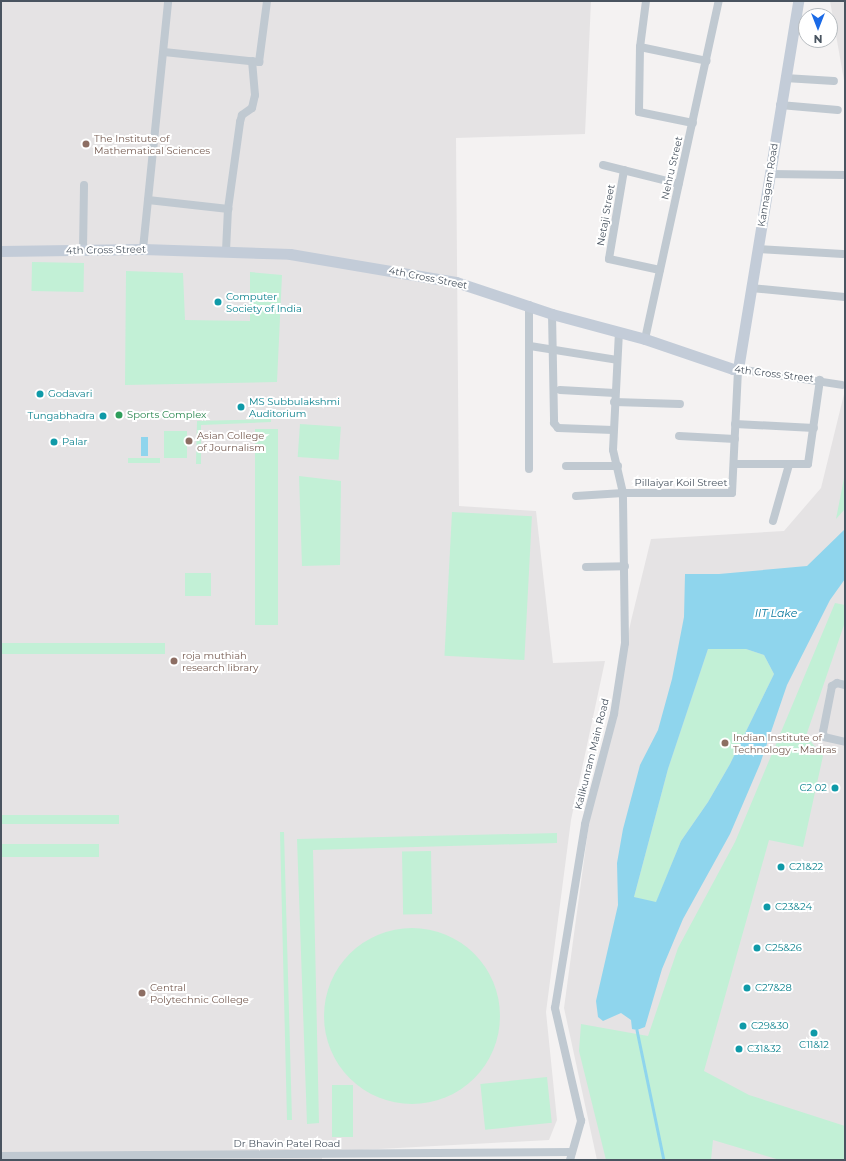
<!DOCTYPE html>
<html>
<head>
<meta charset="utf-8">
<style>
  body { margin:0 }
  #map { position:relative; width:846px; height:1161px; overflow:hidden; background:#f4f2f2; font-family:Montserrat,sans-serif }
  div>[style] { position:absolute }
  .education>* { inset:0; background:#e5e3e4 }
  .green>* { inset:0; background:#c2f0d6; transform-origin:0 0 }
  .round { border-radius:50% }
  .water>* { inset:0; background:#8fd5ed; transform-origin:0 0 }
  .stream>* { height:2.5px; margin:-1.25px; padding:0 1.25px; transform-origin:1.25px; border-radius:1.25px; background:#8fd5ed }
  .street>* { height:8px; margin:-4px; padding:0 4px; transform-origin:4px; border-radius:4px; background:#c0c9d1 }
  .secondary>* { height:11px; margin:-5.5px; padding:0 5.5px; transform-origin:5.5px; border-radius:5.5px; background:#c3ccd8 }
  .dots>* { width:11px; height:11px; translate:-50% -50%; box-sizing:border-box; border:2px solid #fff; border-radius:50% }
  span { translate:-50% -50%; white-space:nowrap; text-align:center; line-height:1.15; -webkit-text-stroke:4px #fff; paint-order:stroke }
  .education-label { font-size:10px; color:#785e54 }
  .left { translate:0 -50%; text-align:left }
  .street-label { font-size:10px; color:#495460 }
  .culture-label { font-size:10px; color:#0d838f }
  .right { translate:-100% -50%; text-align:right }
  .leisure-label { font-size:10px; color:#27864d }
  .water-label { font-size:11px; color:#0d7aa0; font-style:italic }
  .frame { position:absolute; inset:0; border:2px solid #495460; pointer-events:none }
  .north { position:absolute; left:798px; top:8px; width:40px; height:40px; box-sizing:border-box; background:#fff; border:1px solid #b6bbbf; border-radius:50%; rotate:180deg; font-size:11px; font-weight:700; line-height:16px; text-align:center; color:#495460 }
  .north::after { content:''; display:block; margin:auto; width:14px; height:18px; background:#1b6ae6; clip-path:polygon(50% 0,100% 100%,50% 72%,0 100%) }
</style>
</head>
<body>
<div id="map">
  <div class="education">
    <div style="clip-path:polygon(1px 1px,591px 1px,585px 134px,456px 138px,459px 506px,536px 511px,553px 663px,605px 661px,571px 820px,546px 1012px,557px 1120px,549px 1140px,322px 1152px,322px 1160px,1px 1160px)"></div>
    <div style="clip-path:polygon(830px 1px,845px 1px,845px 86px)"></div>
    <div style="clip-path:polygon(845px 390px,845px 1160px,597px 1160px,564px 1008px,589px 823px,631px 621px,651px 539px,784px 531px,821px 488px)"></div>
  </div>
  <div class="green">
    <div style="left:32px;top:262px;width:52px;height:29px;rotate:1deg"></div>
    <div style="clip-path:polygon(126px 271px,183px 273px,185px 320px,250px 321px,250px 272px,282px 275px,277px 382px,125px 385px)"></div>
    <div style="clip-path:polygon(271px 419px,271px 422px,201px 425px,201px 464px,196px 464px,197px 421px)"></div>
    <div style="left:300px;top:424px;width:41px;height:33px;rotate:4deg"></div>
    <div style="left:255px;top:429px;width:23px;height:196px"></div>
    <div style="left:164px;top:431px;width:23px;height:27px"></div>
    <div style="left:160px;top:458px;width:5px;height:32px;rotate:90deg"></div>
    <div style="clip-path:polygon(845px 473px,845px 509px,836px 519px)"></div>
    <div style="clip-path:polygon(299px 476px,341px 481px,340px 565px,302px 566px)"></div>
    <div style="left:452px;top:512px;width:80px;height:144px;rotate:3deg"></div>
    <div style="left:185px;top:573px;width:26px;height:23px"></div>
    <div style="clip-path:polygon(835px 603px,845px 605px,845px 622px,806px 736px,823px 756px,803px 847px,769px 840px,704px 1071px,749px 1095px,845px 1126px,845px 1160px,780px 1160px,713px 1140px,711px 1160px,606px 1160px,579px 1051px,581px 1024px,648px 1036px,678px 948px,735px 842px)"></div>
    <div style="left:165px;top:643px;width:11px;height:164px;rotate:90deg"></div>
    <div style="clip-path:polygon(708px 649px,746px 649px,764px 655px,774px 674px,730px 764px,708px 802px,681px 841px,656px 903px,634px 897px,668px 769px)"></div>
    <div style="left:119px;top:815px;width:9px;height:118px;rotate:90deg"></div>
    <div style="clip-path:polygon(280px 832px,284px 832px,292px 1120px,287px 1120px)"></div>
    <div style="clip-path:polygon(557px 833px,557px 843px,313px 850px,319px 1123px,307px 1124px,297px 839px)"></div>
    <div style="left:99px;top:844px;width:13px;height:98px;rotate:90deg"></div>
    <div style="left:431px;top:851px;width:63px;height:29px;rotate:89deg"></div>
    <div class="round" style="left:324px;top:928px;width:176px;height:176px"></div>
    <div style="left:547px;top:1077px;width:46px;height:67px;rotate:84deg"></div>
    <div style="left:332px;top:1085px;width:21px;height:52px"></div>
  </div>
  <div class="water">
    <div style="left:148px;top:437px;width:19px;height:7px;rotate:90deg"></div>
    <div style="clip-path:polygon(evenodd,845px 529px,845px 579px,830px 600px,787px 685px,760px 764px,730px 834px,683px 919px,662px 969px,645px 1027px,637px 1030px,632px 1029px,631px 1020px,621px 1013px,603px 1021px,598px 1017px,596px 1001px,618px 905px,617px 863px,623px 829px,640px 765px,658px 730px,672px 679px,684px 617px,685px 574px,719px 574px,807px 566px,845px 529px,708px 649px,746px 649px,764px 655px,774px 674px,730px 764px,708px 802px,681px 841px,656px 902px,634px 897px,668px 769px,708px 649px)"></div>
  </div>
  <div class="stream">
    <div style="left:637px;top:1030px;width:133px;rotate:78.3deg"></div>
  </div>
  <div class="street">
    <div style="left:646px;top:1px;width:46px;rotate:97.4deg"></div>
    <div style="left:640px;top:47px;width:65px;rotate:90.9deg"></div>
    <div style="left:639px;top:112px;width:55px;rotate:11.5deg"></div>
    <div style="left:640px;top:47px;width:68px;rotate:11.8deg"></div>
    <div style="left:164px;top:52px;width:96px;rotate:6deg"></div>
    <div style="left:259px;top:62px;width:62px;rotate:-82.5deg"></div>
    <div style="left:785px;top:78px;width:49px;rotate:3.5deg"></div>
    <div style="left:780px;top:105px;width:58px;rotate:4.9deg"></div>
    <div style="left:603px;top:165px;width:78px;rotate:14deg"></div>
    <div style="left:624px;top:170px;width:90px;rotate:99.6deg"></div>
    <div style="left:609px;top:259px;width:52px;rotate:12.2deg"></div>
    <div style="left:770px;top:174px;width:75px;rotate:0.8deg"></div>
    <div style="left:148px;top:200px;width:81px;rotate:6.4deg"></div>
    <div style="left:228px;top:209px;width:88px;rotate:-82.1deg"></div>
    <div style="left:240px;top:122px;width:7px;rotate:-74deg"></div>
    <div style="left:242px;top:115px;width:12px;rotate:-35deg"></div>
    <div style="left:252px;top:108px;width:13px;rotate:-77deg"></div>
    <div style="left:255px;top:95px;width:34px;rotate:-95deg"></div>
    <div style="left:143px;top:249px;width:249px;rotate:-84.2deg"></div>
    <div style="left:758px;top:249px;width:85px;rotate:3.4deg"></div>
    <div style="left:83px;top:250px;width:65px;rotate:-89.1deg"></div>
    <div style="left:226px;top:251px;width:42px;rotate:-87.3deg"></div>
    <div style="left:751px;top:288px;width:94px;rotate:5.5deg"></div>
    <div style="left:529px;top:305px;width:164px;rotate:90deg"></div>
    <div style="left:552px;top:314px;width:109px;rotate:88.9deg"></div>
    <div style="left:554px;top:423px;width:6px;rotate:51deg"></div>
    <div style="left:558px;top:428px;width:55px;rotate:2.1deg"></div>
    <div style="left:645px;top:339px;width:346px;rotate:-77.7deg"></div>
    <div style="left:530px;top:346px;width:88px;rotate:9.1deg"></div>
    <div style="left:560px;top:390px;width:55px;rotate:3.1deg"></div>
    <div style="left:614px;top:402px;width:66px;rotate:1.7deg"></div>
    <div style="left:735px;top:424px;width:79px;rotate:2.9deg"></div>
    <div style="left:679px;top:436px;width:56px;rotate:3.1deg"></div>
    <div style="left:734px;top:464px;width:74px"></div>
    <div style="left:808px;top:464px;width:85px;rotate:-81.9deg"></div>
    <div style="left:566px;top:466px;width:52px"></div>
    <div style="left:576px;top:496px;width:47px;rotate:-3.7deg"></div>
    <div style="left:623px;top:493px;width:109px"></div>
    <div style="left:732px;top:493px;width:124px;rotate:-87.2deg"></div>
    <div style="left:738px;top:369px;width:105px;rotate:8.7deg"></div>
    <div style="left:773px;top:521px;width:58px;rotate:-74.1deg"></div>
    <div style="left:586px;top:567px;width:39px;rotate:-1deg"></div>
    <div style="left:845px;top:685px;width:8px;rotate:-166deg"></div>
    <div style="left:837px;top:683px;width:6px;rotate:149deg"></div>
    <div style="left:832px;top:686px;width:47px;rotate:101.1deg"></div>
    <div style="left:823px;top:732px;width:5px;rotate:79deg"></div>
    <div style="left:824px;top:737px;width:22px;rotate:13deg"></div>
    <div style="left:1px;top:1156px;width:571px;rotate:-0.4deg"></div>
    <div style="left:570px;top:1160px;width:41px;rotate:-74.2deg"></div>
    <div style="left:581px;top:1121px;width:116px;rotate:-103deg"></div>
    <div style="left:555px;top:1008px;width:186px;rotate:-80.7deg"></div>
    <div style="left:585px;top:824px;width:114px;rotate:-75.2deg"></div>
    <div style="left:614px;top:714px;width:72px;rotate:-81.2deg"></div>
    <div style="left:625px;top:643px;width:150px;rotate:-90.8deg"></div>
    <div style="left:623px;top:493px;width:44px;rotate:-103.1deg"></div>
    <div style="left:613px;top:450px;width:117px;rotate:-87.1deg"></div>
  </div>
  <div class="secondary">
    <div style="left:1px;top:251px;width:142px;rotate:-0.8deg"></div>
    <div style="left:143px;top:249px;width:147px;rotate:1.9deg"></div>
    <div style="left:290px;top:254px;width:168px;rotate:9.6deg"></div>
    <div style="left:456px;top:282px;width:101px;rotate:18.4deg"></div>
    <div style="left:552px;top:314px;width:96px;rotate:15deg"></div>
    <div style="left:645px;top:339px;width:93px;rotate:18.8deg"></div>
    <div style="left:733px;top:369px;width:5px"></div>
    <div style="left:738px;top:369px;width:373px;rotate:-80.7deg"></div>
  </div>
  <div class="dots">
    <div style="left:86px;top:144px;background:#8d6e63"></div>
    <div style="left:218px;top:302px;background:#0f9aa8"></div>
    <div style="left:40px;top:394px;background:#0f9aa8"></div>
    <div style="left:241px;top:407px;background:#0f9aa8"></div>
    <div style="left:119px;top:415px;background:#2e9e5b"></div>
    <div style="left:103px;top:416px;background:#0f9aa8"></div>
    <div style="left:189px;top:441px;background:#8d6e63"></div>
    <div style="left:54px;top:442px;background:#0f9aa8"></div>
    <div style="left:174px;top:661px;background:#8d6e63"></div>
    <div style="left:725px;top:743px;background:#8d6e63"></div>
    <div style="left:835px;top:788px;background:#0f9aa8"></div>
    <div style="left:781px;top:867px;background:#0f9aa8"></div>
    <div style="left:767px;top:907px;background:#0f9aa8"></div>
    <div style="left:757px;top:948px;background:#0f9aa8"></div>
    <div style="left:747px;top:988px;background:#0f9aa8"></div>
    <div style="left:142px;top:993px;background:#8d6e63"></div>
    <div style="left:743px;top:1026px;background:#0f9aa8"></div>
    <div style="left:814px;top:1033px;background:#0f9aa8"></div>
    <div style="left:739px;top:1049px;background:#0f9aa8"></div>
  </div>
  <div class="education-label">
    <span class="left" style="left:94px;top:144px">The Institute of<br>Mathematical Sciences</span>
    <span class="left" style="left:197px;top:441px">Asian College<br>of Journalism</span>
    <span class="left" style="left:182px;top:661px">roja muthiah<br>research library</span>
    <span class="left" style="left:733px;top:743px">Indian Institute of<br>Technology - Madras</span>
    <span class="left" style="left:150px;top:993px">Central<br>Polytechnic College</span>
  </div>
  <div class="street-label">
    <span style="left:672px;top:168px;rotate:-77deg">Nehru Street</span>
    <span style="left:768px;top:185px;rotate:-81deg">Kannagam Road</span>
    <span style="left:606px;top:215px;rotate:-80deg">Netaji Street</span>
    <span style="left:106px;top:250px;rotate:-1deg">4th Cross Street</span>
    <span style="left:428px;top:278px;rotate:11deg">4th Cross Street</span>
    <span style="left:774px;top:374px;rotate:7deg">4th Cross Street</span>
    <span style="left:681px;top:483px">Pillaiyar Koil Street</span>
    <span style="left:592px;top:754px;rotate:-76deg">Kalikunram Main Road</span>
    <span style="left:287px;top:1144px">Dr Bhavin Patel Road</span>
  </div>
  <div class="culture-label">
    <span class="left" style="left:226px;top:302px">Computer<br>Society of India</span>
    <span class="left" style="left:48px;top:394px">Godavari</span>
    <span class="left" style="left:249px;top:407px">MS Subbulakshmi<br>Auditorium</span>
    <span class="right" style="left:95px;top:416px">Tungabhadra</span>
    <span class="left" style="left:62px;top:442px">Palar</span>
    <span class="right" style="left:827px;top:788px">C2 02</span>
    <span class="left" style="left:789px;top:867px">C21&amp;22</span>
    <span class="left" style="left:775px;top:907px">C23&amp;24</span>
    <span class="left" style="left:765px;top:948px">C25&amp;26</span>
    <span class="left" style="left:755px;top:988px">C27&amp;28</span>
    <span class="left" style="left:751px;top:1026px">C29&amp;30</span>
    <span style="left:814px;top:1045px">C11&amp;12</span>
    <span class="left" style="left:747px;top:1049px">C31&amp;32</span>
  </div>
  <div class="leisure-label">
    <span class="left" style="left:127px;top:415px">Sports Complex</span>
  </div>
  <div class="water-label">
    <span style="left:776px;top:613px">IIT Lake</span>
  </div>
  <div class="frame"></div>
  <div class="north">N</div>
</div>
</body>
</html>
